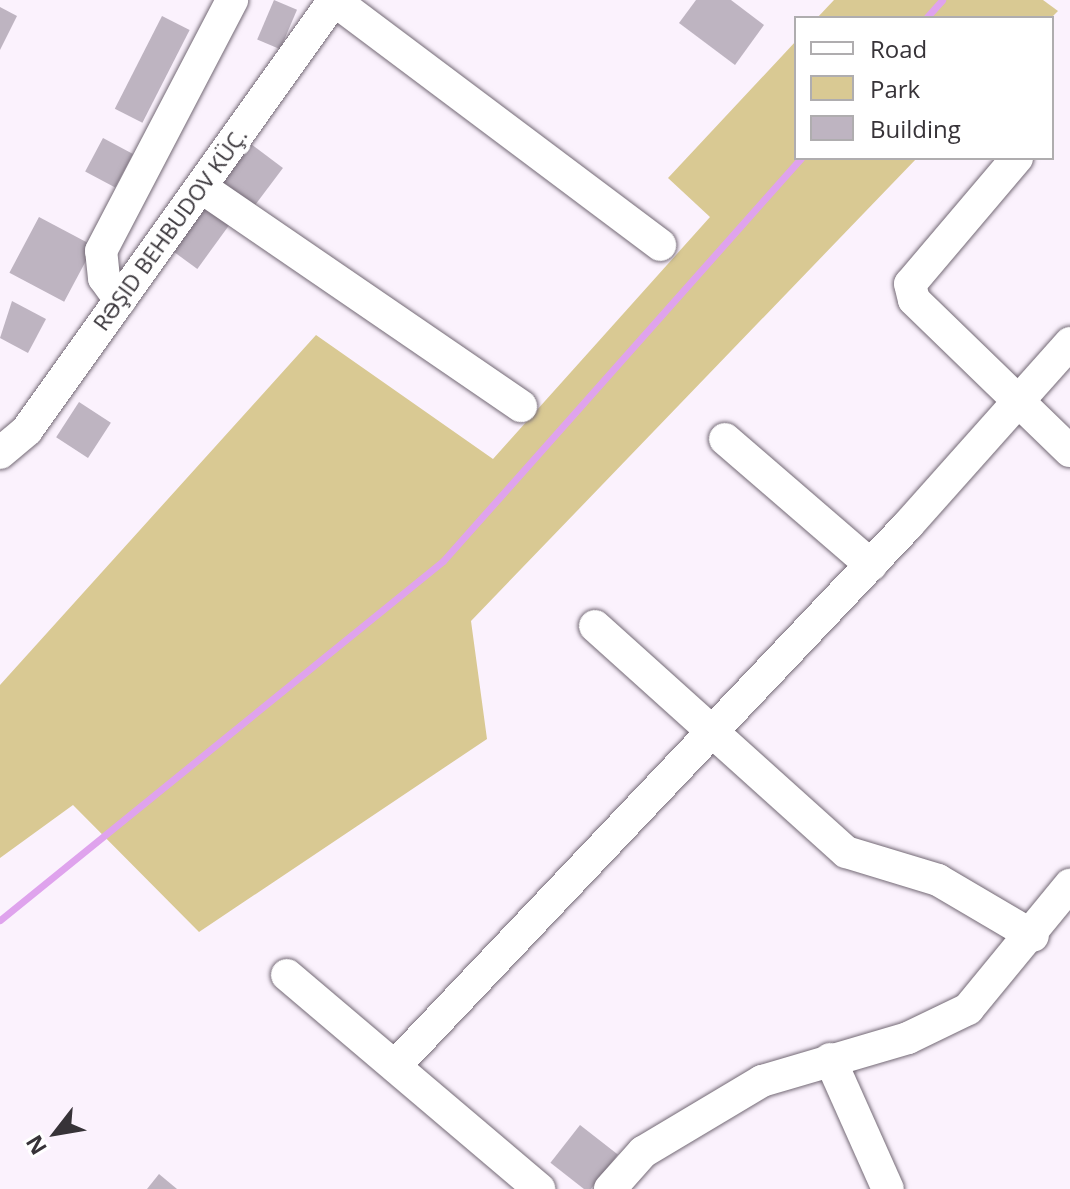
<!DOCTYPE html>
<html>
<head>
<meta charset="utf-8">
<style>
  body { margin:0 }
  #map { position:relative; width:1070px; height:1189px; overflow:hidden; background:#fbf2fd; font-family:"Open Sans",sans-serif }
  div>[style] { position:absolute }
  .green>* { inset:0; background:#d9c993 }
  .stream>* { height:7px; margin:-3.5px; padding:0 3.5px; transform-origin:3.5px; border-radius:3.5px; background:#dfa3ed }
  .building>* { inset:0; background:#beb4c1; transform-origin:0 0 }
  .roads { filter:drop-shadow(0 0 2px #736975) drop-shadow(0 0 2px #736975) }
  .minor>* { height:32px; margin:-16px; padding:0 16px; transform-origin:16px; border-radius:16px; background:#fff }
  span { translate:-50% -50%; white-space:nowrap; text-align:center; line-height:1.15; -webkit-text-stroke:8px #fff; paint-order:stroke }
  .street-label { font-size:22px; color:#373338 }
  .legend { position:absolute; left:794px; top:16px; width:260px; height:144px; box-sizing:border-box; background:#fff; border:2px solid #afadaf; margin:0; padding:10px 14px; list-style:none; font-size:24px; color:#373338 }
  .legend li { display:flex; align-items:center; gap:16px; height:40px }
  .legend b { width:40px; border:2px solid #afadaf }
  .north { position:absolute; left:16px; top:1093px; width:80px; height:80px; -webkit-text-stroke:6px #fff; paint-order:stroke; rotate:239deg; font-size:22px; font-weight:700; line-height:32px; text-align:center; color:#373338 }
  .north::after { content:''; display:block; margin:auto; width:28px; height:36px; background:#373338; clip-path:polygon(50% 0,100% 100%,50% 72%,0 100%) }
</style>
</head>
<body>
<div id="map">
  <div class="green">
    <div style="clip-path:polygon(834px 0,1043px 0,1058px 11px,1051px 18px,817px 18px)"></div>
    <div style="clip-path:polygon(796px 41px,796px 158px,917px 158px,471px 621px,487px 739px,199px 932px,73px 805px,0 858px,0 685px,316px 335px,493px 459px,710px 217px,668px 178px)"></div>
  </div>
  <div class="stream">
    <div style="left:926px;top:18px;width:24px;rotate:-48deg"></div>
    <div style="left:0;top:920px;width:570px;rotate:-39.02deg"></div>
    <div style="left:443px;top:561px;width:539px;rotate:-48.38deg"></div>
  </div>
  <div class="building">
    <div style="left:274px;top:0;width:25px;height:43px;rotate:23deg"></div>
    <div style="clip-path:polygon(696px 0,731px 0,764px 25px,735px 65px,679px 23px)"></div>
    <div style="clip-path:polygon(0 7px,17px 16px,0 50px)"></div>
    <div style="left:162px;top:16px;width:31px;height:104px;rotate:27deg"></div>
    <div style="left:103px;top:138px;width:34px;height:38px;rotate:28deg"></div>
    <div style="left:251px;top:144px;width:40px;height:49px;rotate:37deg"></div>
    <div style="left:204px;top:207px;width:31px;height:54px;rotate:36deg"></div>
    <div style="left:39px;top:217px;width:62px;height:63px;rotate:28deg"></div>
    <div style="clip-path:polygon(12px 301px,46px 319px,28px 353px,0 338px)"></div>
    <div style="left:79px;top:402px;width:38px;height:42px;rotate:33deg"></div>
    <div style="left:580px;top:1125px;width:48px;height:48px;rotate:38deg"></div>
    <div style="clip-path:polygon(159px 1174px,177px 1189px,147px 1189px)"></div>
  </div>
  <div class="roads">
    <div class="minor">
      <div style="left:334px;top:0;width:408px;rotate:36.9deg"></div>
      <div style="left:1017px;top:158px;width:165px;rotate:130.3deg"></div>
      <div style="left:910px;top:284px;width:16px;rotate:76deg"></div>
      <div style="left:914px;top:300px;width:217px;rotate:44.1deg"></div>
      <div style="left:201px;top:187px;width:388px;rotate:34.4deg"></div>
      <div style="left:120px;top:300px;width:27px;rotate:-126deg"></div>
      <div style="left:104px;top:278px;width:27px;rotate:-96deg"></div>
      <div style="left:101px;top:251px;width:283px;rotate:-62.4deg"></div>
      <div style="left:725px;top:439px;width:193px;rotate:40.8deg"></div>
      <div style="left:0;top:453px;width:35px;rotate:-40deg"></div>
      <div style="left:27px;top:430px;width:528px;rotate:-54.47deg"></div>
      <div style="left:595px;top:626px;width:338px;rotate:42deg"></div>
      <div style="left:846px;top:852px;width:96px;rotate:16.9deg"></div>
      <div style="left:938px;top:880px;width:110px;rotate:30.5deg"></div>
      <div style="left:287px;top:975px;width:331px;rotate:40.3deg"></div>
      <div style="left:830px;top:1059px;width:142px;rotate:66deg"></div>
      <div style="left:395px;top:1066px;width:746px;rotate:-46.52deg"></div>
      <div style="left:908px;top:525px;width:244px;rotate:-48.3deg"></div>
      <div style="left:610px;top:1189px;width:50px;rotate:-48.3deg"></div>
      <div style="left:643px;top:1152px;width:139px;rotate:-30.8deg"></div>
      <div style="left:762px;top:1081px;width:152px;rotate:-16.4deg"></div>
      <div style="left:908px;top:1038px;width:67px;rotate:-25.8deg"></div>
      <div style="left:968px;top:1009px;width:161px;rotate:-50.6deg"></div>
    </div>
  </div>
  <div class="street-label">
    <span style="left:170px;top:229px;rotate:-54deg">RƏŞID BEHBUDOV KÜÇ.</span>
  </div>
  <ul class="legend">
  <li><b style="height:10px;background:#fff"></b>Road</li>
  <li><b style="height:22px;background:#d9c993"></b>Park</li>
  <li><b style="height:22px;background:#beb4c1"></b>Building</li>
  </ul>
  <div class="north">N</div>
</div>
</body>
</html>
